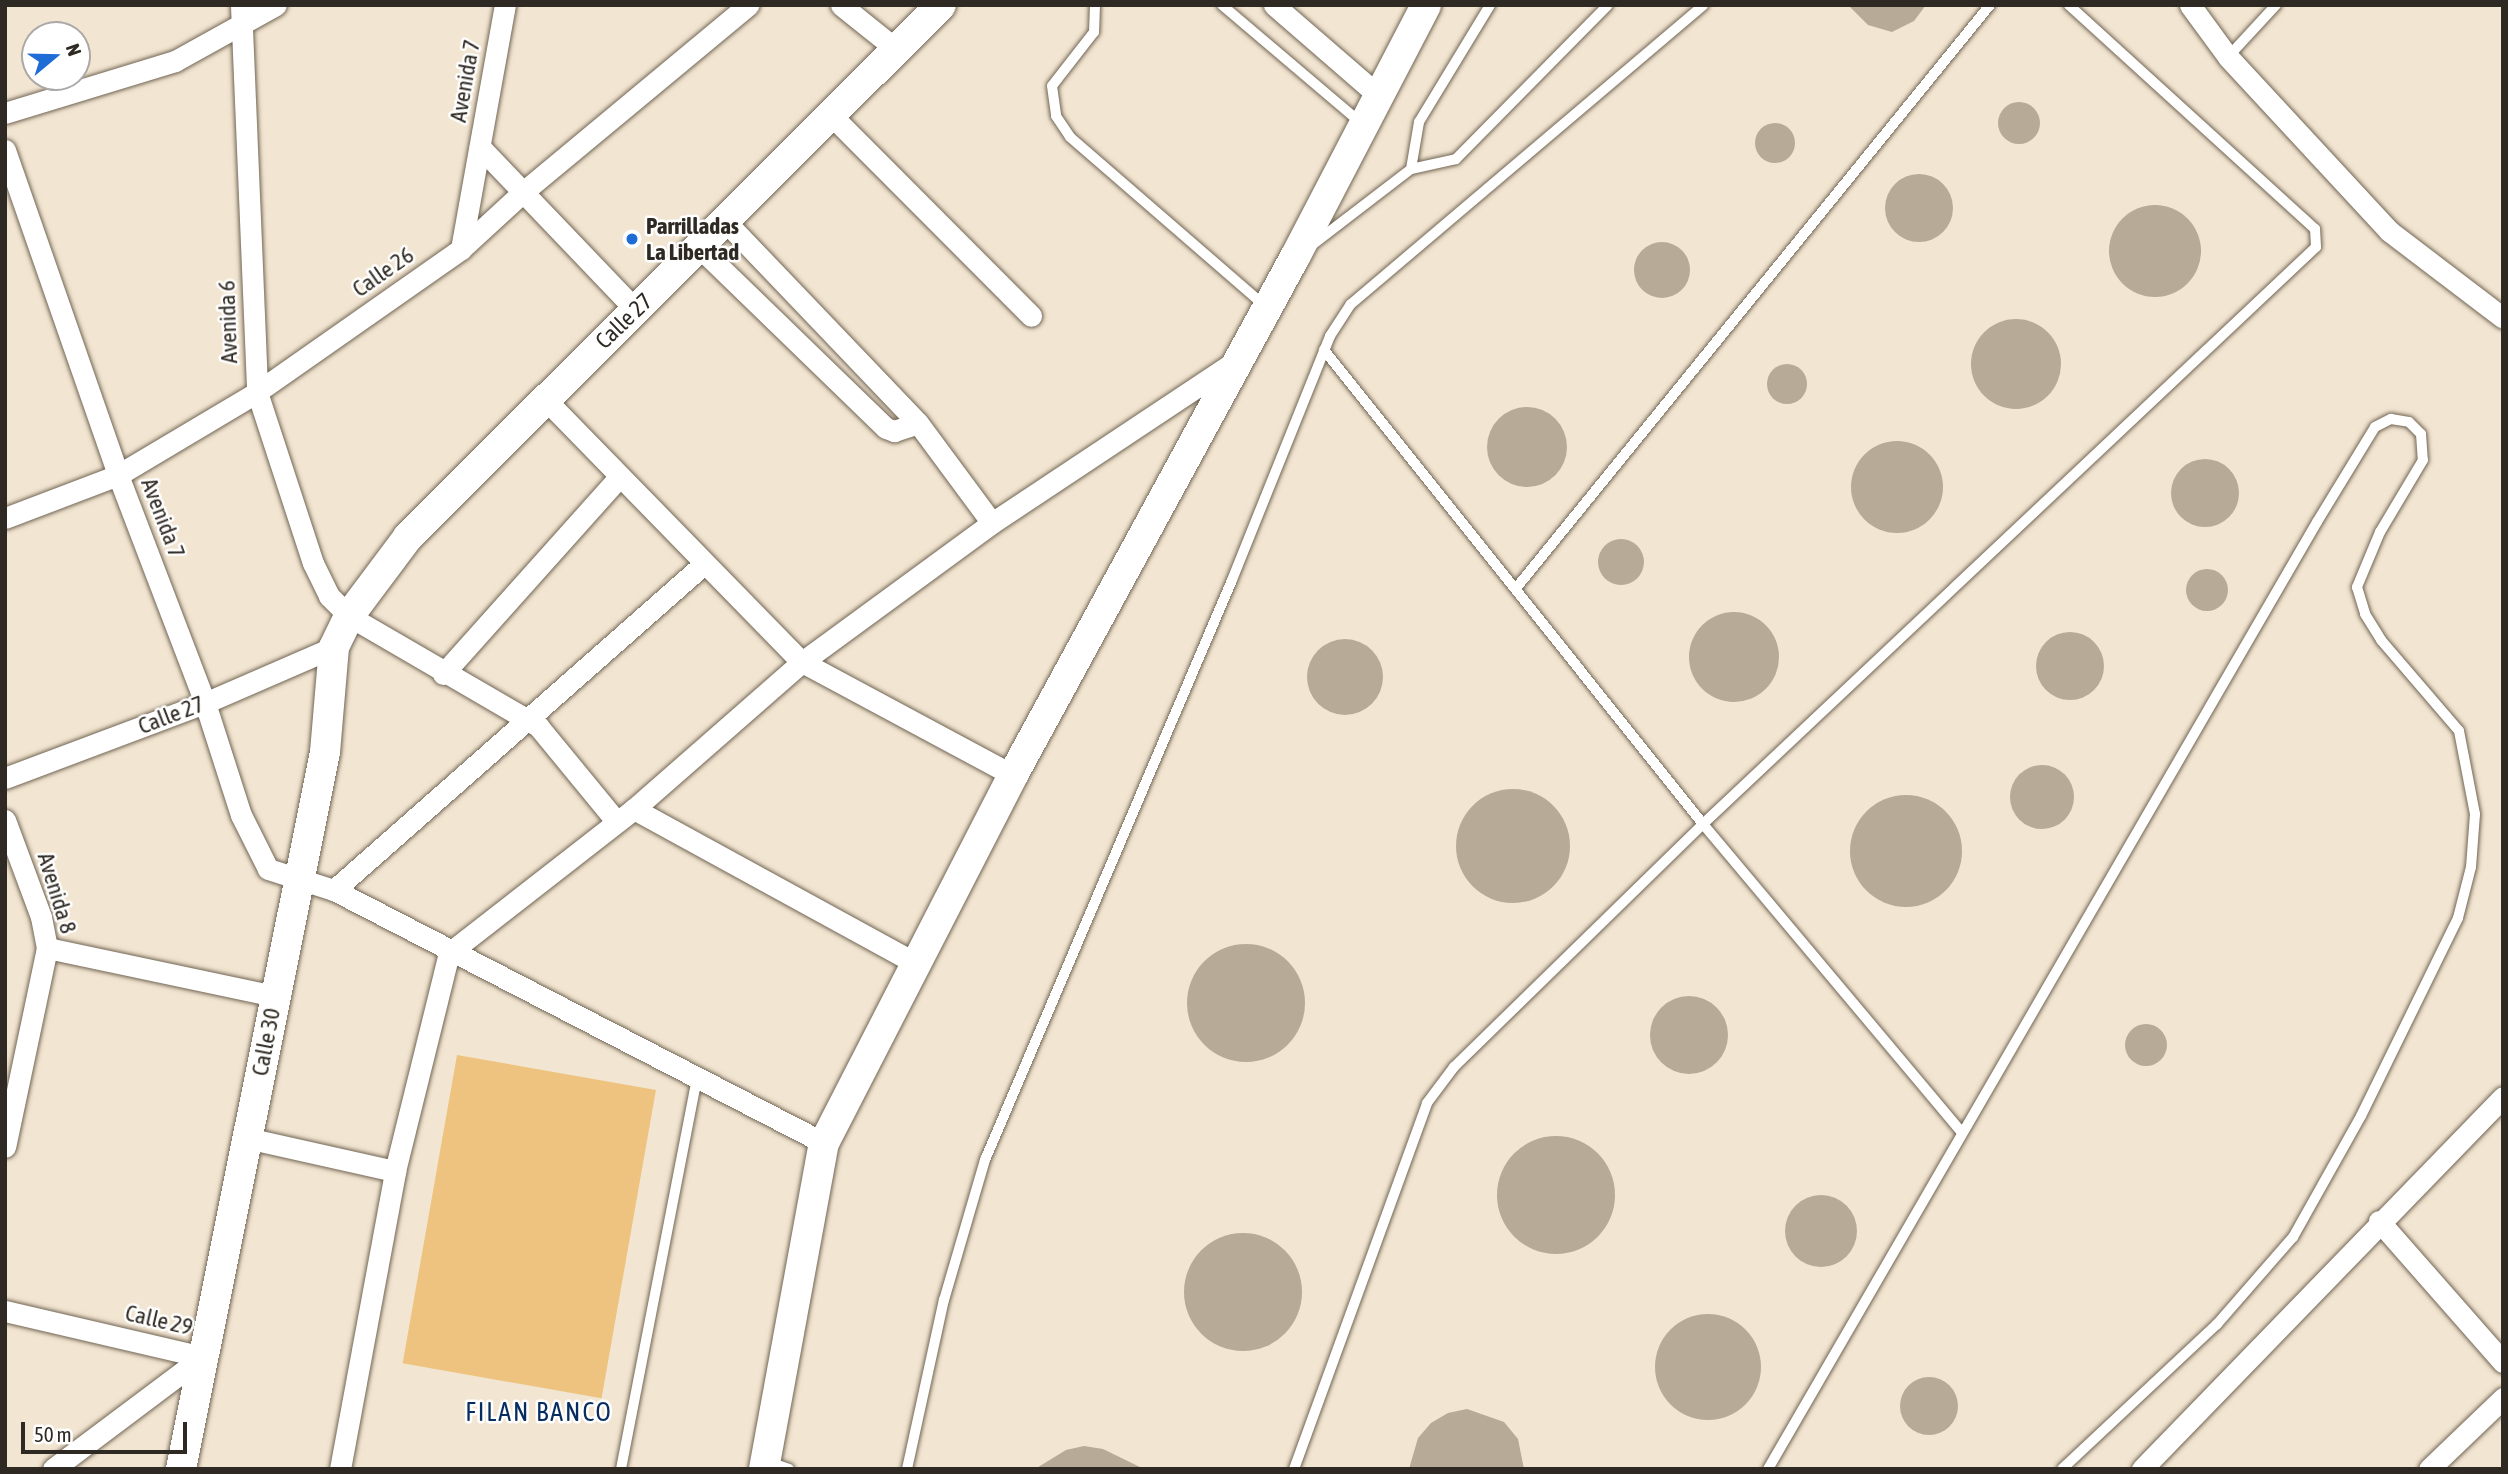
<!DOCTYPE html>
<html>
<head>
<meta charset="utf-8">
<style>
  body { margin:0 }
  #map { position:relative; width:2508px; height:1474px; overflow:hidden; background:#f2e5d1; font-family:"Asap Condensed",sans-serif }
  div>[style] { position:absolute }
  .green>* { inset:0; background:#eec37f; transform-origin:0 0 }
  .building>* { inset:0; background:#b7aa97 }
  .round { border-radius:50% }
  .roads { filter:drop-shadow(0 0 2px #716554) drop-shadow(0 0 2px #716554) }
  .lane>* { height:10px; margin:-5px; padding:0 5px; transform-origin:5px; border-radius:5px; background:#fff }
  .street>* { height:21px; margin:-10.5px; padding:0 10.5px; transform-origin:10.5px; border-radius:10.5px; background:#fff }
  .secondary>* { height:30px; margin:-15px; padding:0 15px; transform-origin:15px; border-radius:15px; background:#fff }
  .dots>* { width:19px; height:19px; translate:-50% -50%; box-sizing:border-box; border:4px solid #fff; border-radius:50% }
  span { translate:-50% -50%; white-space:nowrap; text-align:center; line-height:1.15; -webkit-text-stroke:5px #fff; paint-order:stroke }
  .street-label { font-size:23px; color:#2e2922 }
  .poi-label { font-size:23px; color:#2e2922; font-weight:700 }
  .left { translate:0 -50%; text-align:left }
  .quarter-label { font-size:26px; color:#072c5f; letter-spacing:2px }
  .frame { position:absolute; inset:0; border:7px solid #2e2922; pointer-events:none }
  .north { position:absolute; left:21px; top:21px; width:70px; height:70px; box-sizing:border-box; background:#fff; border:2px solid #aba9a7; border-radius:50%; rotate:71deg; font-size:19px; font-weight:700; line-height:28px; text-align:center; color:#2e2922 }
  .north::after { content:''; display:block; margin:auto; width:24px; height:32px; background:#1f6cd7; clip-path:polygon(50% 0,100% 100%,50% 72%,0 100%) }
  .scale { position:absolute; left:21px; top:1422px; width:166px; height:32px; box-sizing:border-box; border:4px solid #2e2922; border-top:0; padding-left:9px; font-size:21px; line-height:24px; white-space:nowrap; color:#2e2922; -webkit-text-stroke:5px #fff; paint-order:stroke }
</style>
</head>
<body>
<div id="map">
  <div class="green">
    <div style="left:457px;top:1055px;width:202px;height:313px;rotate:10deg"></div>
  </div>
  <div class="building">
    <div style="clip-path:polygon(1848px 5px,1926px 5px,1914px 21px,1892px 32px,1868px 25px)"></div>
    <div class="round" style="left:1998px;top:102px;width:42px;height:42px"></div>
    <div class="round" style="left:1755px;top:123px;width:40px;height:40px"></div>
    <div class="round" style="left:1885px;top:174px;width:68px;height:68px"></div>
    <div class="round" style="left:2109px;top:205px;width:92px;height:92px"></div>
    <div class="round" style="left:1634px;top:242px;width:56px;height:56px"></div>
    <div class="round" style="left:1971px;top:319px;width:90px;height:90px"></div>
    <div class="round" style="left:1767px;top:364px;width:40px;height:40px"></div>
    <div class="round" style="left:1487px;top:407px;width:80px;height:80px"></div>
    <div class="round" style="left:1851px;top:441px;width:92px;height:92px"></div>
    <div class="round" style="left:2171px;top:459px;width:68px;height:68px"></div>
    <div class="round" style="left:1598px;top:539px;width:46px;height:46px"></div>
    <div class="round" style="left:2186px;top:569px;width:42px;height:42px"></div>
    <div class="round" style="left:1689px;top:612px;width:90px;height:90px"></div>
    <div class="round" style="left:2036px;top:632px;width:68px;height:68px"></div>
    <div class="round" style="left:1307px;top:639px;width:76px;height:76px"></div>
    <div class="round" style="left:2010px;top:765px;width:64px;height:64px"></div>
    <div class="round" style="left:1456px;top:789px;width:114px;height:114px"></div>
    <div class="round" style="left:1850px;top:795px;width:112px;height:112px"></div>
    <div class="round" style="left:1187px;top:944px;width:118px;height:118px"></div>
    <div class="round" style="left:1650px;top:996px;width:78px;height:78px"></div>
    <div class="round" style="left:2125px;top:1024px;width:42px;height:42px"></div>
    <div class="round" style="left:1497px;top:1136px;width:118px;height:118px"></div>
    <div class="round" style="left:1785px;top:1195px;width:72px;height:72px"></div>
    <div class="round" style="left:1184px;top:1233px;width:118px;height:118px"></div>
    <div class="round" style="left:1655px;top:1314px;width:106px;height:106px"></div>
    <div class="round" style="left:1900px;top:1377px;width:58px;height:58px"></div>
    <div style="clip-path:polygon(1467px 1409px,1504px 1422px,1518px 1439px,1524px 1469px,1409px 1469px,1418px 1438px,1431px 1423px,1448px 1413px)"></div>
    <div style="clip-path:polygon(1084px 1446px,1103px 1449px,1144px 1469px,1035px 1469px,1066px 1450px)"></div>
  </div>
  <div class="roads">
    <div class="lane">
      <div style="left:1095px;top:5px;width:27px;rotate:92deg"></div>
      <div style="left:1094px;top:32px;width:68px;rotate:127.9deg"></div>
      <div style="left:1052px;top:86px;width:30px;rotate:82deg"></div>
      <div style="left:1056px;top:116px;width:25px;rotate:56deg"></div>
      <div style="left:1070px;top:137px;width:258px;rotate:40.9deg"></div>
      <div style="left:1222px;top:5px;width:182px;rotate:40.3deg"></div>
      <div style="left:2228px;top:57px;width:71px;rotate:-47.3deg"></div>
      <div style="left:1411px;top:169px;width:48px;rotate:-80.3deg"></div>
      <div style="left:1419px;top:122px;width:137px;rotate:-58.7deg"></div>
      <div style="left:1312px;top:245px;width:125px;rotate:-37.5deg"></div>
      <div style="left:1411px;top:169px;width:46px;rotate:-12.5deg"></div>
      <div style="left:1456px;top:159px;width:216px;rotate:-45.4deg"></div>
      <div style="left:1324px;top:350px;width:607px;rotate:51.35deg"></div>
      <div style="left:1703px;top:824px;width:402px;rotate:50deg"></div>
      <div style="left:1517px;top:587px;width:750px;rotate:-50.9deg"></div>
      <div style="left:769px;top:1462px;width:21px;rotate:19deg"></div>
      <div style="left:621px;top:1469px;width:397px;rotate:-79deg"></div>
      <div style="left:907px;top:1469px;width:173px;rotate:-77.7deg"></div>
      <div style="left:944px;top:1300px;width:146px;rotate:-73.7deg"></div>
      <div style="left:985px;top:1160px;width:630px;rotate:-66.93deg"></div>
      <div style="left:1232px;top:580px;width:263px;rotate:-68.1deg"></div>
      <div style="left:1330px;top:336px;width:38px;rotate:-57deg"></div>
      <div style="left:1351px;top:304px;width:462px;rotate:-40.3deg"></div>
      <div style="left:1294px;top:1469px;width:389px;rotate:-70deg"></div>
      <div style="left:1427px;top:1103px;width:45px;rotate:-53.1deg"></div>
      <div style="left:1454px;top:1067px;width:348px;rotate:-44.3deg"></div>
      <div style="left:1703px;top:824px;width:842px;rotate:-43.27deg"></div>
      <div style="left:2316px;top:247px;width:18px;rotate:-93deg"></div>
      <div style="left:2315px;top:229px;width:333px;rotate:-137.7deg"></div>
      <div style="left:1768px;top:1469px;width:1095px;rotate:-59.9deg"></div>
      <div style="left:2317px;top:522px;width:111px;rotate:-58.6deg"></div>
      <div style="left:2375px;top:427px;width:18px;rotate:-27deg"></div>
      <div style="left:2391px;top:419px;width:18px;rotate:9deg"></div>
      <div style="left:2409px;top:422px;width:17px;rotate:45deg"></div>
      <div style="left:2421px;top:434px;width:26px;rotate:86deg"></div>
      <div style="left:2423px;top:460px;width:84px;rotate:120.8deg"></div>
      <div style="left:2380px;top:532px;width:60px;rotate:112.7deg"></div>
      <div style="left:2357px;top:587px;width:28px;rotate:73deg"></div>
      <div style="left:2365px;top:614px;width:31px;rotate:58deg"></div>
      <div style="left:2381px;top:640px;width:120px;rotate:49.4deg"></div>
      <div style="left:2459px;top:731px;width:85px;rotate:79.1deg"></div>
      <div style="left:2475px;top:814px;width:53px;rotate:94.3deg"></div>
      <div style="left:2471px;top:867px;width:53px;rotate:104.3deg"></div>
      <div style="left:2458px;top:918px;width:220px;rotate:116.1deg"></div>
      <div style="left:2361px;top:1116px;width:139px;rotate:119.3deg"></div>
      <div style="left:2293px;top:1237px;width:116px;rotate:131.1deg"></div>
      <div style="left:2217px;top:1324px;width:212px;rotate:136.9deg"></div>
    </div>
    <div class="street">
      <div style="left:241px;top:5px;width:387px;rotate:87.6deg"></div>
      <div style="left:257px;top:392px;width:180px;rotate:71.9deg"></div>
      <div style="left:313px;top:563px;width:37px;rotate:64deg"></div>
      <div style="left:329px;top:596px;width:28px;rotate:45deg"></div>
      <div style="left:349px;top:616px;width:219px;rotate:30.2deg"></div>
      <div style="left:538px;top:726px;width:123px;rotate:50.6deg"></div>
      <div style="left:841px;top:5px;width:70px;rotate:38.7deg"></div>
      <div style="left:1274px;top:5px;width:138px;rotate:40.9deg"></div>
      <div style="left:2190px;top:5px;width:64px;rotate:53.8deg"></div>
      <div style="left:2228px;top:57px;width:237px;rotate:47.2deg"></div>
      <div style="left:2389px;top:231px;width:143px;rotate:37.3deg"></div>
      <div style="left:5px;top:113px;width:178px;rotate:-17deg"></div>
      <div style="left:175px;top:61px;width:115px;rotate:-29deg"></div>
      <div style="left:832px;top:116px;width:282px;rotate:45.1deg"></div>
      <div style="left:480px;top:147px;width:226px;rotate:46.3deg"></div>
      <div style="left:5px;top:150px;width:344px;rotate:70.8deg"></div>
      <div style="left:118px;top:475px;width:244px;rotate:69.1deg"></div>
      <div style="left:205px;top:703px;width:118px;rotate:72.2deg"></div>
      <div style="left:241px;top:815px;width:60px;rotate:63.4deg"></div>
      <div style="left:268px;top:869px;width:69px;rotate:17.7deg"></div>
      <div style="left:334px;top:890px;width:551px;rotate:27.31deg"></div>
      <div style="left:725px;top:221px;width:279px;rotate:46.3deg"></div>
      <div style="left:918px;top:423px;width:124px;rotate:53.5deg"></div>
      <div style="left:699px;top:247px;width:260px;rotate:44.1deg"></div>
      <div style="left:886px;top:428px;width:9px;rotate:21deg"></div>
      <div style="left:894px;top:431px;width:25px;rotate:-18deg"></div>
      <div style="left:461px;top:249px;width:248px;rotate:-79.8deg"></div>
      <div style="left:544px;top:398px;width:369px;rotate:45.7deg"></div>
      <div style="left:802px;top:662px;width:239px;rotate:28.2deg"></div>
      <div style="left:5px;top:518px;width:121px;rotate:-20.8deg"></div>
      <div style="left:118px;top:475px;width:162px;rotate:-30.8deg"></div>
      <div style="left:257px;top:392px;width:249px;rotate:-35deg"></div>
      <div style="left:461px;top:249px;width:84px;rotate:-42.6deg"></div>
      <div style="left:523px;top:192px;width:293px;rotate:-39.7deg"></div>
      <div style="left:443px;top:674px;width:264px;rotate:-48.2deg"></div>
      <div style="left:5px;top:778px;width:214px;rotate:-20.6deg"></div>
      <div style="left:205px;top:703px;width:141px;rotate:-23.5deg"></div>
      <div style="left:634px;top:809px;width:320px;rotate:28.7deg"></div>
      <div style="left:5px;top:820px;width:103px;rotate:69.6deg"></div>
      <div style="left:41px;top:917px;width:32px;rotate:79deg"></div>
      <div style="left:47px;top:948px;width:203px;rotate:101.9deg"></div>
      <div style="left:334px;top:890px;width:493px;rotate:-41.4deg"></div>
      <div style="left:47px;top:948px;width:233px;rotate:11.9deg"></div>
      <div style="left:247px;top:1138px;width:152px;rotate:12.6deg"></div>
      <div style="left:2379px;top:1221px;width:188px;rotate:48.7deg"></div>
      <div style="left:5px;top:1311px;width:202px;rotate:13.1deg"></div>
      <div style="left:53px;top:1469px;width:186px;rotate:-36.9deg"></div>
      <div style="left:340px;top:1469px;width:303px;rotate:-79.5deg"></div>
      <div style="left:395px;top:1171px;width:225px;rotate:-76.1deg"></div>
      <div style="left:449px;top:953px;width:234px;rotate:-37.9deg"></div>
      <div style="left:634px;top:809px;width:223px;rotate:-41.2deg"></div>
      <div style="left:802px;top:662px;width:235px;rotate:-36.2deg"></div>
      <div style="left:992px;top:523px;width:293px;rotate:-33.6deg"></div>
      <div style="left:2142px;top:1469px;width:518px;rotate:-45.86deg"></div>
      <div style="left:2429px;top:1469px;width:103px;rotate:-43.8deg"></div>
    </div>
    <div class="secondary">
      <div style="left:181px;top:1469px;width:731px;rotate:-78.64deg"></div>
      <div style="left:325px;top:752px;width:105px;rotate:-85.1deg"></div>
      <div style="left:334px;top:647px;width:34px;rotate:-64deg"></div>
      <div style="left:349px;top:616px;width:99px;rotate:-53.2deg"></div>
      <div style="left:408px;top:537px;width:753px;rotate:-44.95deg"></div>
      <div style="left:764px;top:1469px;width:331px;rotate:-79.6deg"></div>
      <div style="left:824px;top:1143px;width:414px;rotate:-62.8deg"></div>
      <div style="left:1013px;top:775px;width:590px;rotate:-61.44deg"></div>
      <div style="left:1295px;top:257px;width:284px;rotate:-62.5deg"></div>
    </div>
  </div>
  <div class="dots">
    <div style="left:632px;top:239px;background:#1f6cd7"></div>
  </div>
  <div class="street-label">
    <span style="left:465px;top:81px;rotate:-80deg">Avenida 7</span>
    <span style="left:383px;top:272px;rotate:-35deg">Calle 26</span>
    <span style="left:624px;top:321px;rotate:-44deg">Calle 27</span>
    <span style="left:228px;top:322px;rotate:-92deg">Avenida 6</span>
    <span style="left:163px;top:518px;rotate:69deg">Avenida 7</span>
    <span style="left:171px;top:715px;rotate:-21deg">Calle 27</span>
    <span style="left:57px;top:893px;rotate:73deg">Avenida 8</span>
    <span style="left:266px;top:1042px;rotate:-79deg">Calle 30</span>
    <span style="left:159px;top:1320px;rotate:13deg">Calle 29</span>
  </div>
  <div class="poi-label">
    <span class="left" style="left:646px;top:239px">Parrilladas<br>La Libertad</span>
  </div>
  <div class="quarter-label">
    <span style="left:539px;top:1413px">FILAN BANCO</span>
  </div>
  <div class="frame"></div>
  <div class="north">N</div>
  <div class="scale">50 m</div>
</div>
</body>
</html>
